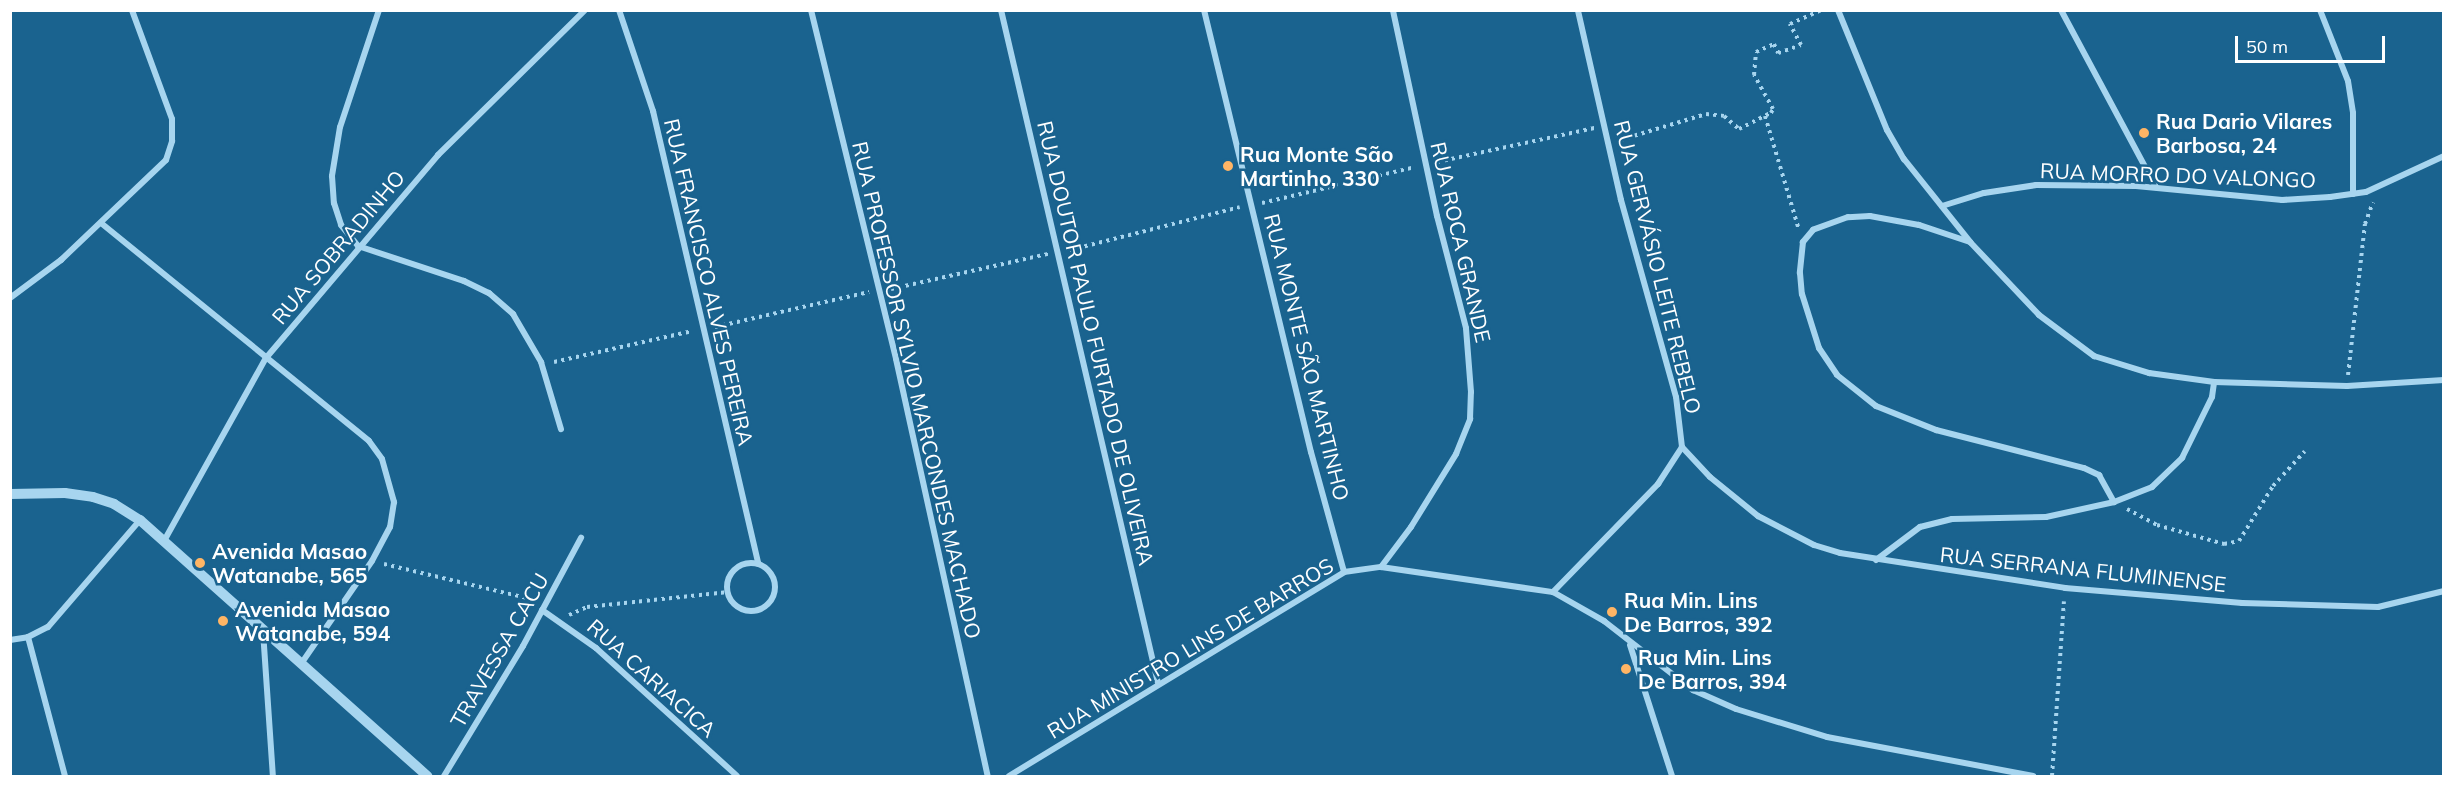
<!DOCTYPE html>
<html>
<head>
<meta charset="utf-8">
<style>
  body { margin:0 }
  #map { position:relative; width:2454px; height:787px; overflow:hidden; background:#1a638f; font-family:Mulish,sans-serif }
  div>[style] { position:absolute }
  .path>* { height:4px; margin-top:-2px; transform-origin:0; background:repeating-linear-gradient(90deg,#a7d5ef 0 3px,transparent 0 7.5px) }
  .minor>* { height:6px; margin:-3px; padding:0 3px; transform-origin:3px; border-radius:3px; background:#a7d5ef }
  .minor>.ring { margin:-3px; padding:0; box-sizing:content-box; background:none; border:6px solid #a7d5ef; border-radius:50% }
  .tertiary>* { height:10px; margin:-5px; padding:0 5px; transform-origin:5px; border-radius:5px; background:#a7d5ef }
  .dots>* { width:16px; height:16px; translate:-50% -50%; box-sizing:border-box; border:3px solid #1a638f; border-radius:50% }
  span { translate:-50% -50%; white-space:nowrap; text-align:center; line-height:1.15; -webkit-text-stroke:5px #1a638f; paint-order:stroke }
  .poi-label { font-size:21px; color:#fff; font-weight:700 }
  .left { translate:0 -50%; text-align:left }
  .street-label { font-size:21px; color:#fff }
  .frame { position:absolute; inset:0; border:12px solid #fff; pointer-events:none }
  .scale { position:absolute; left:2235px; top:36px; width:150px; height:27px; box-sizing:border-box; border:3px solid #fff; border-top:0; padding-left:8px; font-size:18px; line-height:21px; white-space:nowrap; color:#fff; -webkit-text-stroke:4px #1a638f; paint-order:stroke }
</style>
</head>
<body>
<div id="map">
  <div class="path">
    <div style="left:1765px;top:116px;width:116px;rotate:73.4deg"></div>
    <div style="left:1620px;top:140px;width:90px;rotate:-16.8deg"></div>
    <div style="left:1706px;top:114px;width:18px;rotate:6deg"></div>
    <div style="left:1724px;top:116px;width:20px;rotate:41deg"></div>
    <div style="left:1739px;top:129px;width:36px;rotate:-27deg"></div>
    <div style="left:1771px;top:113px;width:4px;rotate:-63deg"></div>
    <div style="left:1773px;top:109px;width:39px;rotate:-119deg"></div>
    <div style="left:1754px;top:75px;width:23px;rotate:-85deg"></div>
    <div style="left:1756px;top:52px;width:20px;rotate:-24deg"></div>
    <div style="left:1774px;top:44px;width:10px;rotate:66deg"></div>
    <div style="left:1778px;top:53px;width:24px;rotate:-19deg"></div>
    <div style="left:1801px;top:45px;width:24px;rotate:-118deg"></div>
    <div style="left:1790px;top:24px;width:34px;rotate:-24deg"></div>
    <div style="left:1437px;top:162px;width:161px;rotate:-12.2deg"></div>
    <div style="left:1262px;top:203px;width:157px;rotate:-13.2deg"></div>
    <div style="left:1070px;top:250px;width:175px;rotate:-14.2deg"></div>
    <div style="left:891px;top:289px;width:161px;rotate:-12.6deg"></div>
    <div style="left:715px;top:327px;width:158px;rotate:-12.8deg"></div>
    <div style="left:554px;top:362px;width:142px;rotate:-12.6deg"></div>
    <div style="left:2348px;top:375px;width:152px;rotate:-83.6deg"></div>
    <div style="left:2365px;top:224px;width:23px;rotate:-70deg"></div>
    <div style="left:2127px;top:509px;width:34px;rotate:28deg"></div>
    <div style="left:2157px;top:525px;width:70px;rotate:15.8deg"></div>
    <div style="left:2224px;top:544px;width:15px;rotate:-11deg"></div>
    <div style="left:2239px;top:541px;width:65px;rotate:-58.3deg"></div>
    <div style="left:2273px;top:486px;width:47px;rotate:-47.6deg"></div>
    <div style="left:384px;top:564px;width:155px;rotate:13.4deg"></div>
    <div style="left:569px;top:615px;width:20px;rotate:-24deg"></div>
    <div style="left:587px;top:607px;width:142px;rotate:-6.1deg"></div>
    <div style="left:2052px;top:776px;width:175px;rotate:-86.1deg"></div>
  </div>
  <div class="minor">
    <div style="left:379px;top:10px;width:123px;rotate:108.4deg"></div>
    <div style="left:340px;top:127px;width:50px;rotate:99.3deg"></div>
    <div style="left:332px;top:176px;width:27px;rotate:86deg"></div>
    <div style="left:334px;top:203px;width:23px;rotate:72deg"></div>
    <div style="left:341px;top:225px;width:27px;rotate:51deg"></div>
    <div style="left:358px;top:246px;width:112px;rotate:18.3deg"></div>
    <div style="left:464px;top:281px;width:28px;rotate:26deg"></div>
    <div style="left:489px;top:293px;width:32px;rotate:41deg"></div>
    <div style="left:513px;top:314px;width:56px;rotate:59.7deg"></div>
    <div style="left:541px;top:362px;width:70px;rotate:73.4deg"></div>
    <div style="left:619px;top:10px;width:107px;rotate:71.4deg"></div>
    <div style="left:653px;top:111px;width:465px;rotate:76.9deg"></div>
    <div style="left:811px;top:10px;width:359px;rotate:76.3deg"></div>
    <div style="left:896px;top:359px;width:427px;rotate:77.6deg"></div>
    <div style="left:1001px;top:10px;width:691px;rotate:76.87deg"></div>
    <div style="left:1204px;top:10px;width:455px;rotate:76.4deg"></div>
    <div style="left:1311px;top:452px;width:124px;rotate:74.6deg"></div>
    <div style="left:1838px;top:10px;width:130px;rotate:67.8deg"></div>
    <div style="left:1887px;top:130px;width:34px;rotate:60deg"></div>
    <div style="left:1904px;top:159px;width:107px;rotate:51.4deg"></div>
    <div style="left:1971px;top:243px;width:99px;rotate:46.6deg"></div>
    <div style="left:2039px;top:315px;width:69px;rotate:36.7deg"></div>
    <div style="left:2094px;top:356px;width:58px;rotate:17.2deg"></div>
    <div style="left:2149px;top:373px;width:66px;rotate:7.9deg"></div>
    <div style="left:2214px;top:382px;width:133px;rotate:1.7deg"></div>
    <div style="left:2347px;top:386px;width:97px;rotate:-3.5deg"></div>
    <div style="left:2061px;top:10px;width:201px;rotate:61.8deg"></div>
    <div style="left:2320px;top:10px;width:76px;rotate:68.5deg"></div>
    <div style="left:2348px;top:81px;width:32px;rotate:81deg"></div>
    <div style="left:2353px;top:113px;width:81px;rotate:90deg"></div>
    <div style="left:1942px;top:206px;width:44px;rotate:-17.2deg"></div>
    <div style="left:1984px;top:193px;width:53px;rotate:-8.7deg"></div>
    <div style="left:2036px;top:185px;width:100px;rotate:0.6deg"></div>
    <div style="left:2136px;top:186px;width:147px;rotate:5.5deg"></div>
    <div style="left:2282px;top:200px;width:48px;rotate:-3.6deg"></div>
    <div style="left:2330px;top:197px;width:36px;rotate:-8deg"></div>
    <div style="left:2366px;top:192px;width:86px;rotate:-24.8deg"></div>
    <div style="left:101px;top:223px;width:345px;rotate:39.1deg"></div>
    <div style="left:369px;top:441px;width:22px;rotate:54deg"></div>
    <div style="left:382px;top:459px;width:45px;rotate:74.4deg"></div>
    <div style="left:394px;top:502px;width:25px;rotate:99deg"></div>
    <div style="left:390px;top:527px;width:38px;rotate:118deg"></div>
    <div style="left:372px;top:561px;width:125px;rotate:124.6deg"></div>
    <div style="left:1970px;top:242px;width:54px;rotate:-161.6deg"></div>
    <div style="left:1919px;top:225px;width:50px;rotate:-169.6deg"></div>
    <div style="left:1870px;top:216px;width:22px;rotate:177deg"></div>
    <div style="left:1848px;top:217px;width:37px;rotate:160deg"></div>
    <div style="left:1813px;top:230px;width:16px;rotate:130deg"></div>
    <div style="left:1803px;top:242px;width:31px;rotate:96deg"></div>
    <div style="left:1800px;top:273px;width:21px;rotate:85deg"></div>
    <div style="left:1802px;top:294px;width:57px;rotate:72.5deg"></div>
    <div style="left:1819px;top:348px;width:32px;rotate:56deg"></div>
    <div style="left:1837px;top:375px;width:50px;rotate:38.5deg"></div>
    <div style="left:1876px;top:406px;width:65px;rotate:21.8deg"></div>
    <div style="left:1936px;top:430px;width:153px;rotate:14.4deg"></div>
    <div style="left:2084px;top:468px;width:17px;rotate:25deg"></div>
    <div style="left:2099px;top:475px;width:31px;rotate:61deg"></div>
    <div style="left:10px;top:298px;width:64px;rotate:-36.7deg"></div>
    <div style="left:61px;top:260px;width:145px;rotate:-43.6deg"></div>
    <div style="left:166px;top:160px;width:20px;rotate:-72deg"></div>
    <div style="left:172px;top:141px;width:22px;rotate:-90deg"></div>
    <div style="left:172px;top:119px;width:116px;rotate:-110.2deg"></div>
    <div style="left:1682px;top:447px;width:41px;rotate:47deg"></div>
    <div style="left:1710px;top:477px;width:62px;rotate:39.1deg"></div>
    <div style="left:1758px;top:516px;width:63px;rotate:27.4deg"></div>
    <div style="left:1814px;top:545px;width:27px;rotate:17deg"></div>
    <div style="left:1840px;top:553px;width:228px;rotate:8.8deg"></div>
    <div style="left:2065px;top:588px;width:178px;rotate:4.8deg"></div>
    <div style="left:2242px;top:603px;width:136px;rotate:1.7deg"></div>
    <div style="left:2378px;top:607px;width:68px;rotate:-13.6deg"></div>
    <div style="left:164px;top:541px;width:210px;rotate:-60.9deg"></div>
    <div style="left:266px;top:358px;width:266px;rotate:-49.7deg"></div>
    <div style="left:438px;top:155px;width:206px;rotate:-44.6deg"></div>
    <div style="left:1876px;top:560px;width:55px;rotate:-36.9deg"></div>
    <div style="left:1920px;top:527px;width:33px;rotate:-14deg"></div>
    <div style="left:1952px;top:519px;width:94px;rotate:-1.2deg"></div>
    <div style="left:2046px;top:517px;width:70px;rotate:-12.4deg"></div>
    <div style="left:2114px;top:502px;width:41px;rotate:-21.5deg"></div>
    <div style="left:2152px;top:487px;width:42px;rotate:-44deg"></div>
    <div style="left:2182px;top:458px;width:68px;rotate:-63.8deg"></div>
    <div style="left:2212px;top:397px;width:15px;rotate:-82deg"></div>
    <div class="ring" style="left:727px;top:563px;width:42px;height:42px"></div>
    <div style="left:1381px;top:567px;width:50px;rotate:-53.1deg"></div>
    <div style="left:1411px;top:527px;width:86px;rotate:-58.3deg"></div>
    <div style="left:1456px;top:454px;width:38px;rotate:-68deg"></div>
    <div style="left:1470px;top:419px;width:27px;rotate:-88deg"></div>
    <div style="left:1471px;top:392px;width:64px;rotate:-94.5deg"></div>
    <div style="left:1466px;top:328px;width:116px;rotate:-104.5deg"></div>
    <div style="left:1437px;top:216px;width:211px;rotate:-102.1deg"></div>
    <div style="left:1553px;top:592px;width:151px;rotate:-45.8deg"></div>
    <div style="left:1658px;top:484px;width:44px;rotate:-57deg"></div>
    <div style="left:1682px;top:447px;width:50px;rotate:-96.8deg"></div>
    <div style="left:1676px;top:397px;width:205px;rotate:-105.6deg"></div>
    <div style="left:1621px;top:200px;width:195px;rotate:-102.8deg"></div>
    <div style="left:542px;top:610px;width:66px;rotate:35.1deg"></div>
    <div style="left:596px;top:648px;width:190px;rotate:42.2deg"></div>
    <div style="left:263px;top:631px;width:145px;rotate:86.1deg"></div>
    <div style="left:28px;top:637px;width:144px;rotate:75.1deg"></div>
    <div style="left:10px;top:640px;width:18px;rotate:-9deg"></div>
    <div style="left:28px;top:637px;width:22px;rotate:-27deg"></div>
    <div style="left:48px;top:627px;width:141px;rotate:-49.3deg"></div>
    <div style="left:1630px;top:645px;width:138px;rotate:72.2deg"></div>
    <div style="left:444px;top:776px;width:152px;rotate:-58.7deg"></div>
    <div style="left:523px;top:646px;width:123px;rotate:-61.8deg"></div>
    <div style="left:1009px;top:776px;width:392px;rotate:-31.3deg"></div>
    <div style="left:1344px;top:572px;width:37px;rotate:-8deg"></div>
    <div style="left:1381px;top:567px;width:174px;rotate:8.3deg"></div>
    <div style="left:1553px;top:592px;width:59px;rotate:29.6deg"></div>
    <div style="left:1604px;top:621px;width:113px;rotate:37.8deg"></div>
    <div style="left:1693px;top:690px;width:47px;rotate:23.8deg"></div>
    <div style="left:1736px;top:709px;width:95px;rotate:17.1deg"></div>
    <div style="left:1827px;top:737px;width:210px;rotate:10.7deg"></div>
  </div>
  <div class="tertiary">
    <div style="left:10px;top:494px;width:55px;rotate:-1deg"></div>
    <div style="left:65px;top:493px;width:28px;rotate:8deg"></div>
    <div style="left:93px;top:497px;width:22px;rotate:18deg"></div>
    <div style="left:114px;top:504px;width:31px;rotate:32deg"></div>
    <div style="left:140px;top:520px;width:385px;rotate:41.7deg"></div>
  </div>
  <div class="dots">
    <div style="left:2144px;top:133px;background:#ffb565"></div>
    <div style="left:1228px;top:166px;background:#ffb565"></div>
    <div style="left:200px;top:563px;background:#ffb565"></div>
    <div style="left:1612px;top:612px;background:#ffb565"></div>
    <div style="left:223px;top:621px;background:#ffb565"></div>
    <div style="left:1626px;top:669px;background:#ffb565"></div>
  </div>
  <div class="poi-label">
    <span class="left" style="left:2156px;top:133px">Rua Dario Vilares<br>Barbosa, 24</span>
    <span class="left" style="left:1240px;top:166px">Rua Monte São<br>Martinho, 330</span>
    <span class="left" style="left:212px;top:563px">Avenida Masao<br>Watanabe, 565</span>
    <span class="left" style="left:1624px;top:612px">Rua Min. Lins<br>De Barros, 392</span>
    <span class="left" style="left:235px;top:621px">Avenida Masao<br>Watanabe, 594</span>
    <span class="left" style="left:1638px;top:669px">Rua Min. Lins<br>De Barros, 394</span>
  </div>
  <div class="street-label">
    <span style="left:2178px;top:175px;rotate:2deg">RUA MORRO DO VALONGO</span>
    <span style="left:1461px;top:242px;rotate:77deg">RUA ROCA GRANDE</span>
    <span style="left:338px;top:247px;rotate:-50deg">RUA SOBRADINHO</span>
    <span style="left:1658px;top:267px;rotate:76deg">RUA GERVÁSIO LEITE REBELO</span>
    <span style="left:709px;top:282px;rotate:77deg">RUA FRANCISCO ALVES PEREIRA</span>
    <span style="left:1096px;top:343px;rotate:77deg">RUA DOUTOR PAULO FURTADO DE OLIVEIRA</span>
    <span style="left:1307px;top:357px;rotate:76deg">RUA MONTE SÃO MARTINHO</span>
    <span style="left:917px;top:390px;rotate:77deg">RUA PROFESSOR SYLVIO MARCONDES MACHADO</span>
    <span style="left:2083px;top:569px;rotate:6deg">RUA SERRANA FLUMINENSE</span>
    <span style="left:1190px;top:648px;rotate:-31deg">RUA MINISTRO LINS DE BARROS</span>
    <span style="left:499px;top:650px;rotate:-60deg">TRAVESSA CACU</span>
    <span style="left:652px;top:678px;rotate:42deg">RUA CARIACICA</span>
  </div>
  <div class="frame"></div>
  <div class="scale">50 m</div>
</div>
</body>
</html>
